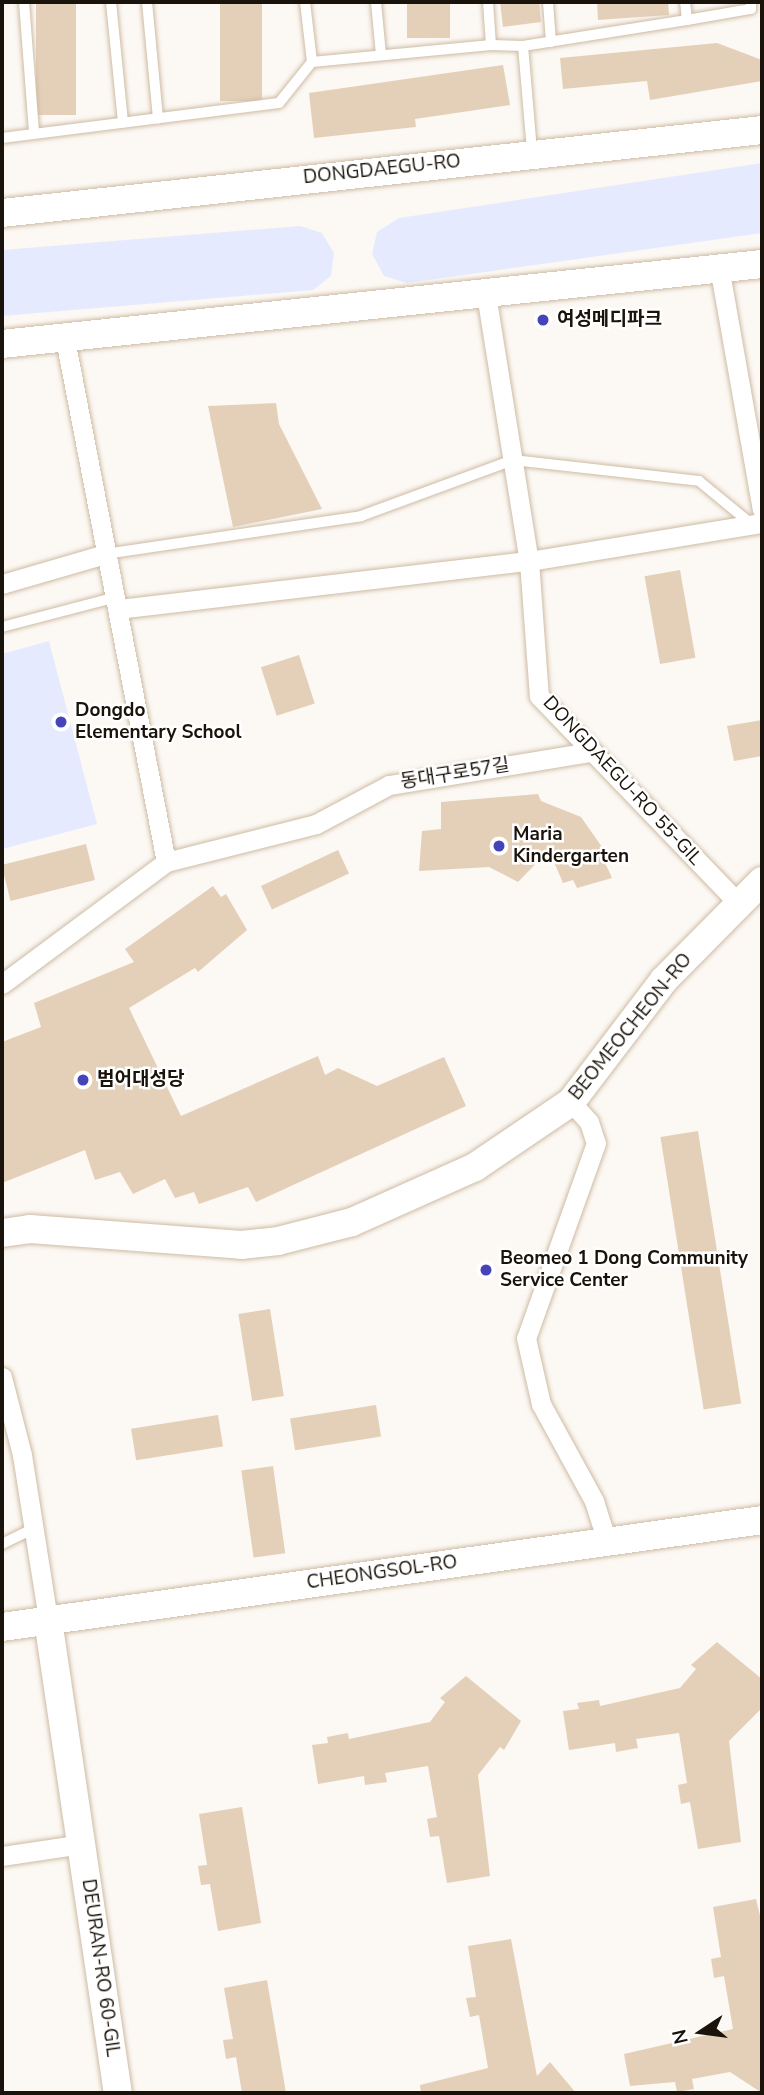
<!DOCTYPE html>
<html>
<head>
<meta charset="utf-8">
<style>
  body { margin:0 }
  #map { position:relative; width:764px; height:2095px; overflow:hidden; background:#fcf8f3; font-family:"Nunito Sans","Noto Sans KR",sans-serif }
  div>[style] { position:absolute }
  .green>* { inset:0; background:#e6eaff }
  .building>* { inset:0; background:#e4d0b9; transform-origin:0 0 }
  .roads { filter:drop-shadow(0 0 2px #cebba4) drop-shadow(0 0 2px #cebba4) }
  .lane>* { height:10px; margin:-5px; padding:0 5px; transform-origin:5px; border-radius:5px; background:#fff }
  .street>* { height:19px; margin:-9.5px; padding:0 9.5px; transform-origin:9.5px; border-radius:9.5px; background:#fff }
  .secondary>* { height:28px; margin:-14px; padding:0 14px; transform-origin:14px; border-radius:14px; background:#fff }
  .dots>* { width:19px; height:19px; translate:-50% -50%; box-sizing:border-box; border:4px solid #fff; border-radius:50% }
  span { translate:-50% -50%; white-space:nowrap; text-align:center; line-height:1.15; -webkit-text-stroke:5px #fff; paint-order:stroke }
  .street-label { font-size:19px; color:#1a130b }
  .poi-label { font-size:19px; color:#1a130b; font-weight:700 }
  .left { translate:0 -50%; text-align:left }
  .frame { position:absolute; inset:0; border:4px solid #1a130b; pointer-events:none }
  .north { position:absolute; left:666px; top:1997px; width:70px; height:70px; -webkit-text-stroke:5px #fff; paint-order:stroke; rotate:257deg; font-size:19px; font-weight:700; line-height:28px; text-align:center; color:#1a130b }
  .north::after { content:''; display:block; margin:auto; width:24px; height:32px; background:#1a130b; clip-path:polygon(50% 0,100% 100%,50% 72%,0 100%) }
</style>
</head>
<body>
<div id="map">
  <div class="green">
    <div style="clip-path:polygon(762px 163px,762px 233px,407px 283px,384px 276px,372px 254px,377px 232px,399px 218px)"></div>
    <div style="clip-path:polygon(300px 226px,322px 233px,334px 253px,331px 276px,313px 290px,2px 316px,2px 250px)"></div>
    <div style="clip-path:polygon(49px 641px,97px 824px,2px 849px,2px 654px)"></div>
  </div>
  <div class="building">
    <div style="left:36px;top:2px;width:40px;height:113px"></div>
    <div style="left:220px;top:2px;width:42px;height:99px"></div>
    <div style="left:407px;top:2px;width:43px;height:36px"></div>
    <div style="clip-path:polygon(500px 2px,539px 2px,541px 22px,503px 27px)"></div>
    <div style="clip-path:polygon(597px 2px,668px 2px,669px 15px,598px 20px)"></div>
    <div style="clip-path:polygon(717px 43px,762px 60px,762px 81px,650px 100px,647px 81px,563px 89px,560px 58px)"></div>
    <div style="clip-path:polygon(503px 65px,510px 105px,415px 119px,416px 127px,314px 138px,309px 93px)"></div>
    <div style="clip-path:polygon(276px 403px,279px 424px,322px 509px,233px 527px,208px 406px)"></div>
    <div style="left:680px;top:570px;width:89px;height:36px;rotate:80deg"></div>
    <div style="left:299px;top:655px;width:51px;height:40px;rotate:72deg"></div>
    <div style="clip-path:polygon(762px 720px,762px 756px,734px 761px,727px 726px)"></div>
    <div style="clip-path:polygon(538px 794px,541px 801px,581px 817px,609px 857px,603px 858px,612px 878px,577px 888px,573px 880px,563px 883px,549px 850px,518px 882px,489px 867px,419px 871px,422px 831px,441px 829px,441px 802px)"></div>
    <div style="left:86px;top:844px;width:37px;height:87px;rotate:76deg"></div>
    <div style="left:338px;top:850px;width:26px;height:85px;rotate:65deg"></div>
    <div style="clip-path:polygon(213px 886px,221px 897px,226px 894px,247px 930px,198px 972px,195px 968px,129px 1008px,181px 1116px,318px 1056px,325px 1075px,338px 1068px,377px 1086px,444px 1057px,466px 1106px,256px 1202px,248px 1187px,199px 1204px,194px 1192px,175px 1198px,165px 1179px,133px 1194px,120px 1172px,95px 1180px,85px 1150px,2px 1183px,2px 1042px,41px 1027px,34px 1003px,134px 962px,125px 949px)"></div>
    <div style="left:698px;top:1131px;width:276px;height:38px;rotate:81deg"></div>
    <div style="left:270px;top:1309px;width:88px;height:32px;rotate:81deg"></div>
    <div style="left:376px;top:1405px;width:32px;height:87px;rotate:81deg"></div>
    <div style="left:218px;top:1415px;width:32px;height:88px;rotate:81deg"></div>
    <div style="left:273px;top:1466px;width:88px;height:32px;rotate:82deg"></div>
    <div style="clip-path:polygon(717px 1642px,762px 1679px,762px 1708px,729px 1741px,741px 1842px,698px 1849px,690px 1802px,681px 1804px,678px 1785px,687px 1783px,679px 1733px,636px 1739px,638px 1748px,616px 1752px,615px 1743px,569px 1750px,563px 1711px,579px 1709px,577px 1703px,599px 1700px,600px 1706px,680px 1688px,696px 1669px,691px 1665px)"></div>
    <div style="clip-path:polygon(466px 1676px,521px 1721px,504px 1750px,500px 1747px,478px 1775px,490px 1876px,447px 1883px,439px 1836px,430px 1837px,427px 1819px,437px 1817px,428px 1766px,385px 1773px,387px 1782px,365px 1785px,364px 1776px,318px 1784px,312px 1745px,328px 1743px,327px 1737px,348px 1733px,349px 1739px,430px 1722px,445px 1702px,440px 1698px)"></div>
    <div style="clip-path:polygon(242px 1807px,261px 1923px,218px 1931px,210px 1884px,201px 1885px,198px 1866px,207px 1865px,199px 1814px)"></div>
    <div style="clip-path:polygon(756px 1899px,762px 1924px,762px 2093px,730px 2072px,692px 2079px,694px 2089px,677px 2092px,675px 2082px,630px 2086px,624px 2054px,733px 2029px,724px 1976px,714px 1978px,711px 1959px,721px 1957px,713px 1907px)"></div>
    <div style="clip-path:polygon(511px 1939px,537px 2076px,550px 2062px,576px 2093px,421px 2093px,420px 2085px,488px 2068px,479px 2015px,470px 2017px,466px 1998px,476px 1997px,468px 1946px)"></div>
    <div style="clip-path:polygon(267px 1980px,286px 2093px,242px 2093px,236px 2057px,226px 2059px,223px 2040px,233px 2039px,224px 1988px)"></div>
  </div>
  <div class="roads">
    <div class="lane">
      <div style="left:24px;top:2px;width:131px;rotate:85.6deg"></div>
      <div style="left:111px;top:2px;width:121px;rotate:84.3deg"></div>
      <div style="left:147px;top:2px;width:117px;rotate:84.6deg"></div>
      <div style="left:305px;top:2px;width:60px;rotate:83.3deg"></div>
      <div style="left:376px;top:2px;width:53px;rotate:84.6deg"></div>
      <div style="left:488px;top:2px;width:43px;rotate:86deg"></div>
      <div style="left:491px;top:45px;width:32px;rotate:2deg"></div>
      <div style="left:523px;top:46px;width:106px;rotate:85.1deg"></div>
      <div style="left:548px;top:2px;width:40px;rotate:85.7deg"></div>
      <div style="left:687px;top:20px;width:65px;rotate:-9.8deg"></div>
      <div style="left:751px;top:9px;width:7px;rotate:-90deg"></div>
      <div style="left:523px;top:46px;width:166px;rotate:-9deg"></div>
      <div style="left:687px;top:20px;width:18px;rotate:-96deg"></div>
      <div style="left:2px;top:138px;width:279px;rotate:-7.2deg"></div>
      <div style="left:279px;top:103px;width:53px;rotate:-51.2deg"></div>
      <div style="left:312px;top:62px;width:180px;rotate:-5.4deg"></div>
      <div style="left:105px;top:554px;width:259px;rotate:-8.4deg"></div>
      <div style="left:361px;top:516px;width:162px;rotate:-20.2deg"></div>
      <div style="left:513px;top:460px;width:187px;rotate:6.4deg"></div>
      <div style="left:699px;top:481px;width:66px;rotate:39.5deg"></div>
      <div style="left:2px;top:627px;width:118px;rotate:-14.7deg"></div>
      <div style="left:2px;top:1544px;width:34px;rotate:-26deg"></div>
    </div>
    <div class="street">
      <div style="left:720px;top:272px;width:241px;rotate:80deg"></div>
      <div style="left:486px;top:294px;width:270px;rotate:80.9deg"></div>
      <div style="left:529px;top:561px;width:135px;rotate:85.8deg"></div>
      <div style="left:539px;top:696px;width:289px;rotate:46.1deg"></div>
      <div style="left:2px;top:584px;width:107px;rotate:-16.2deg"></div>
      <div style="left:118px;top:609px;width:414px;rotate:-6.7deg"></div>
      <div style="left:529px;top:561px;width:236px;rotate:-9.3deg"></div>
      <div style="left:166px;top:862px;width:155px;rotate:-14.2deg"></div>
      <div style="left:316px;top:824px;width:83px;rotate:-28.1deg"></div>
      <div style="left:389px;top:785px;width:204px;rotate:-9.3deg"></div>
      <div style="left:2px;top:984px;width:204px;rotate:-36.6deg"></div>
      <div style="left:166px;top:862px;width:533px;rotate:-100.93deg"></div>
      <div style="left:571px;top:1102px;width:27px;rotate:48deg"></div>
      <div style="left:589px;top:1122px;width:22px;rotate:72deg"></div>
      <div style="left:596px;top:1143px;width:207px;rotate:109.7deg"></div>
      <div style="left:526px;top:1338px;width:68px;rotate:77.2deg"></div>
      <div style="left:541px;top:1404px;width:111px;rotate:61.3deg"></div>
      <div style="left:594px;top:1501px;width:43px;rotate:72.4deg"></div>
      <div style="left:2px;top:1377px;width:81px;rotate:75.6deg"></div>
      <div style="left:22px;top:1455px;width:167px;rotate:81deg"></div>
      <div style="left:2px;top:1856px;width:81px;rotate:-8.5deg"></div>
    </div>
    <div class="secondary">
      <div style="left:2px;top:213px;width:765px;rotate:-6.23deg"></div>
      <div style="left:2px;top:344px;width:764px;rotate:-6.01deg"></div>
      <div style="left:2px;top:1233px;width:28px;rotate:-8deg"></div>
      <div style="left:30px;top:1229px;width:212px;rotate:4.3deg"></div>
      <div style="left:241px;top:1245px;width:37px;rotate:-6deg"></div>
      <div style="left:278px;top:1241px;width:76px;rotate:-14.4deg"></div>
      <div style="left:352px;top:1222px;width:135px;rotate:-24.1deg"></div>
      <div style="left:475px;top:1167px;width:116px;rotate:-34.1deg"></div>
      <div style="left:571px;top:1102px;width:153px;rotate:-52.7deg"></div>
      <div style="left:664px;top:980px;width:139px;rotate:-45.3deg"></div>
      <div style="left:48px;top:1620px;width:478px;rotate:81.6deg"></div>
      <div style="left:2px;top:1627px;width:767px;rotate:-8.01deg"></div>
    </div>
  </div>
  <div class="dots">
    <div style="left:543px;top:320px;background:#4544b9"></div>
    <div style="left:61px;top:722px;background:#4544b9"></div>
    <div style="left:499px;top:846px;background:#4544b9"></div>
    <div style="left:83px;top:1080px;background:#4544b9"></div>
    <div style="left:486px;top:1270px;background:#4544b9"></div>
  </div>
  <div class="street-label">
    <span style="left:382px;top:170px;rotate:-6deg">DONGDAEGU-RO</span>
    <span style="left:455px;top:774px;rotate:-9deg">동대구로57길</span>
    <span style="left:622px;top:781px;rotate:47deg">DONGDAEGU-RO 55-GIL</span>
    <span style="left:631px;top:1027px;rotate:-51deg">BEOMEOCHEON-RO</span>
    <span style="left:382px;top:1573px;rotate:-8deg">CHEONGSOL-RO</span>
    <span style="left:100px;top:1968px;rotate:82deg">DEURAN-RO 60-GIL</span>
  </div>
  <div class="poi-label">
    <span class="left" style="left:557px;top:320px">여성메디파크</span>
    <span class="left" style="left:75px;top:722px">Dongdo<br>Elementary School</span>
    <span class="left" style="left:513px;top:846px">Maria<br>Kindergarten</span>
    <span class="left" style="left:97px;top:1080px">범어대성당</span>
    <span class="left" style="left:500px;top:1270px">Beomeo 1 Dong Community<br>Service Center</span>
  </div>
  <div class="frame"></div>
  <div class="north">N</div>
</div>
</body>
</html>
